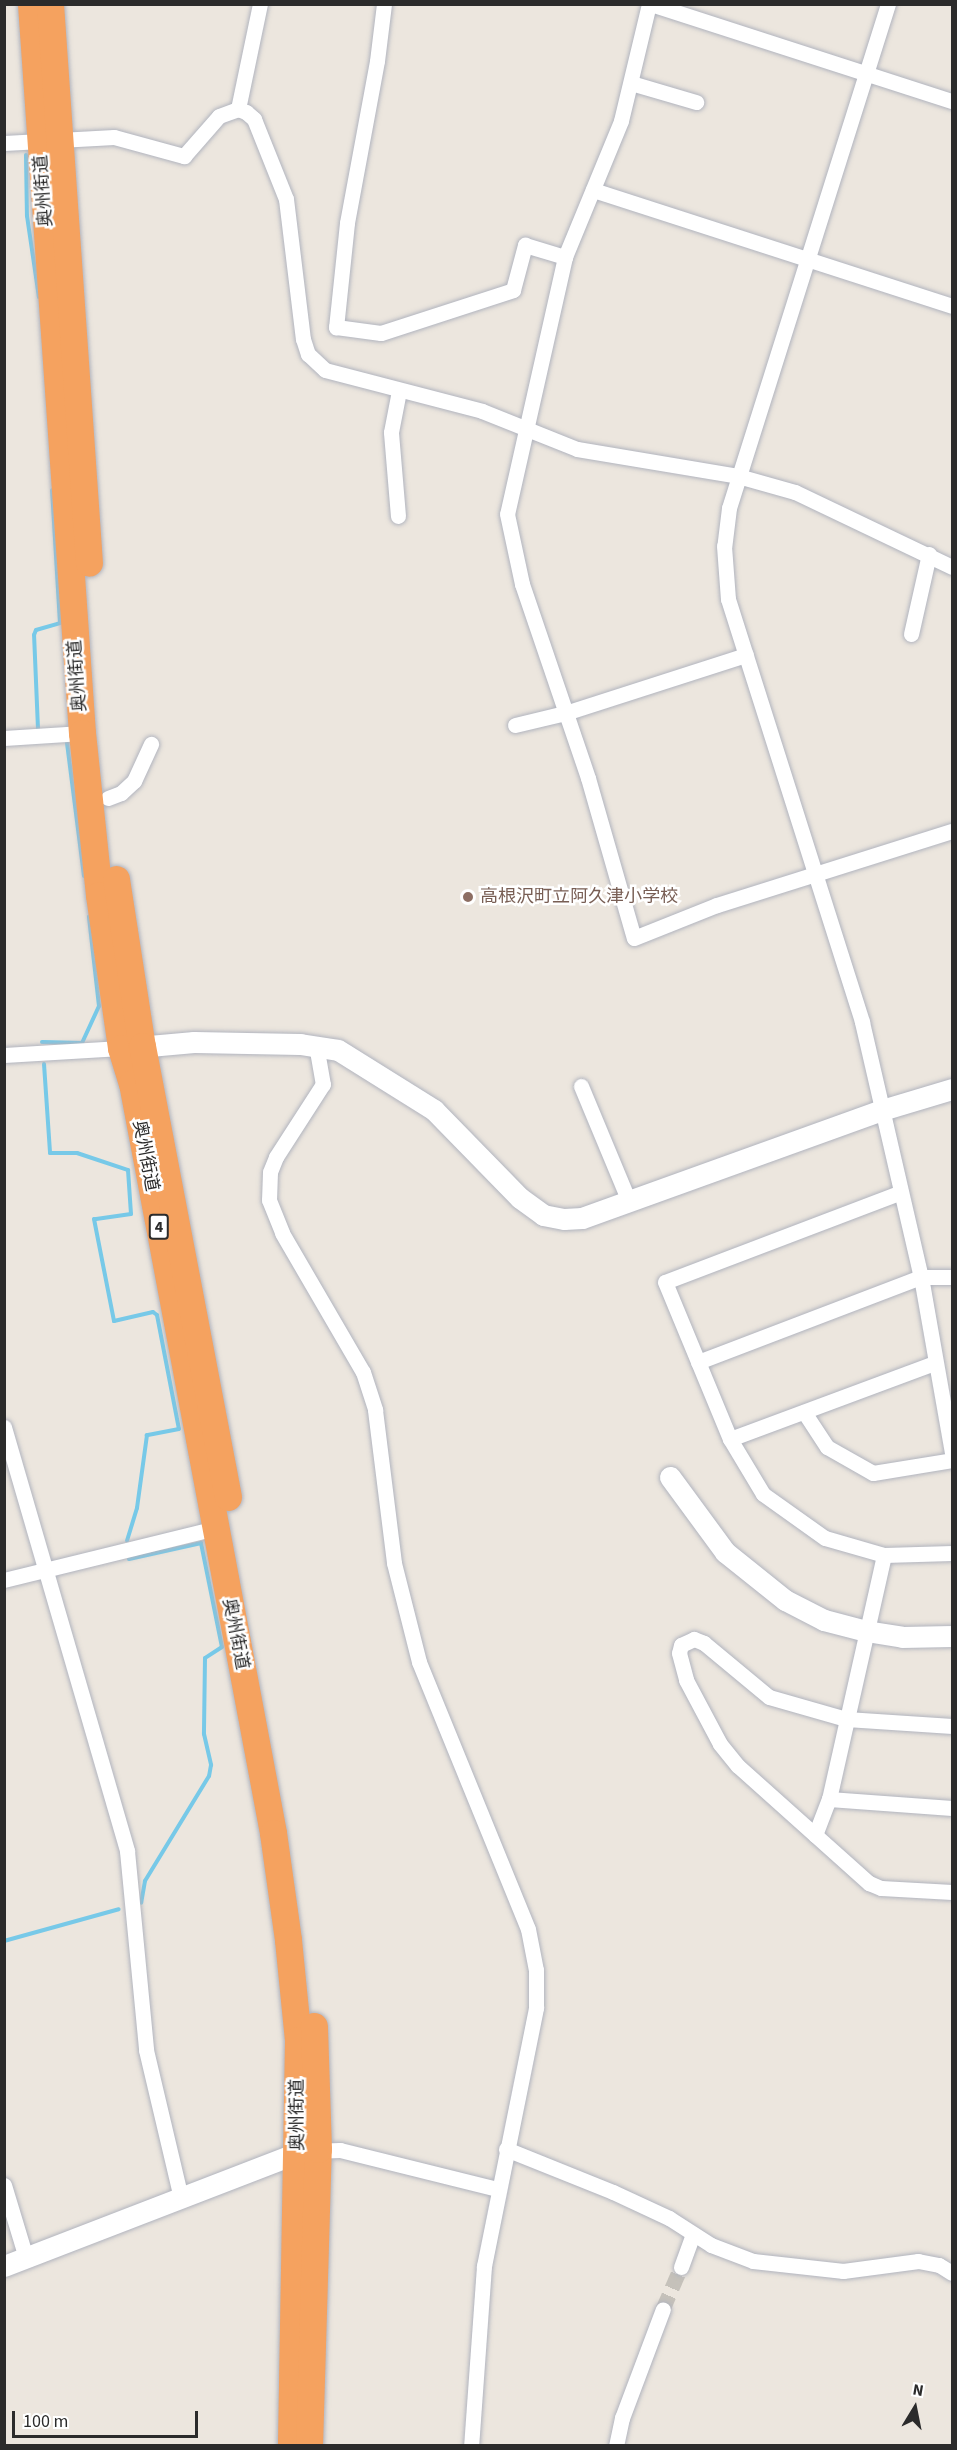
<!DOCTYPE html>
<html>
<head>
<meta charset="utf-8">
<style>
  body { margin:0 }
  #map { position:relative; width:957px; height:2450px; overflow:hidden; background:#ece6de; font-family:"Source Sans 3","Noto Sans JP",sans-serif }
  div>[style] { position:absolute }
  .stream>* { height:4px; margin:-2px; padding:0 2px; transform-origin:2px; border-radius:2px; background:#77c9e8 }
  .street-tunnel>* { height:15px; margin-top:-7.5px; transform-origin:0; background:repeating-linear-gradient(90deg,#c5c1ba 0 15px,transparent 0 23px) }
  .roads { filter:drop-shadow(0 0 2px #b1b4be) drop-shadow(0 0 2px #b1b4be) }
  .street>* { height:15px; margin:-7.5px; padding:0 7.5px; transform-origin:7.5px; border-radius:7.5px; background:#fff }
  .secondary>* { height:21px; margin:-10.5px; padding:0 10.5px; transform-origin:10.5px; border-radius:10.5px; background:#fff }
  .highway>* { height:27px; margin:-13.5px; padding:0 13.5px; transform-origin:13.5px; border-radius:13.5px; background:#f5a25f }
  .dots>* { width:16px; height:16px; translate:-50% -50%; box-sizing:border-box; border:3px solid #fff; border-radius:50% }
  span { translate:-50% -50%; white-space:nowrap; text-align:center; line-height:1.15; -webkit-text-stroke:5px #fff; paint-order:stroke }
  .shield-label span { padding:2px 4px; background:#fff; border:2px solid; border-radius:4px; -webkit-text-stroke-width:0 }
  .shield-label { font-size:16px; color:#2b2b2b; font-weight:700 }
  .street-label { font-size:18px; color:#2b2b2b }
  .education-label { font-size:18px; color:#785e54 }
  .left { translate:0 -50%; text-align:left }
  .frame { position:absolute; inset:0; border:6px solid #2b2b2b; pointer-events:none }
  .north { position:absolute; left:885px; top:2378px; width:60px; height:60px; -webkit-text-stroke:4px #fff; paint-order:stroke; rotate:10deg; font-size:16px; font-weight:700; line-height:24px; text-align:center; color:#2b2b2b }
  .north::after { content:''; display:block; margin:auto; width:21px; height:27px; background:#2b2b2b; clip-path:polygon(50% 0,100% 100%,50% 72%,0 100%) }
  .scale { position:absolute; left:12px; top:2411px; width:186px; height:27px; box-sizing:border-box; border:3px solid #2b2b2b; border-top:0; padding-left:8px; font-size:18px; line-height:21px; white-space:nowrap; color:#2b2b2b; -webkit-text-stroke:4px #fff; paint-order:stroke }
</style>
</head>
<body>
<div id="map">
  <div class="stream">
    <div style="left:26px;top:155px;width:61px;rotate:89.1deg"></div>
    <div style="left:27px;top:216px;width:82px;rotate:81.6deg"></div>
    <div style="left:38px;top:729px;width:94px;rotate:-92.4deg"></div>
    <div style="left:34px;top:635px;width:5px;rotate:-68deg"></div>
    <div style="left:36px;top:630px;width:25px;rotate:-16deg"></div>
    <div style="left:60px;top:623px;width:133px;rotate:-93.4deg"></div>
    <div style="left:67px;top:743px;width:134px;rotate:82.7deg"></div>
    <div style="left:42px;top:1042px;width:40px;rotate:1.4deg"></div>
    <div style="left:82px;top:1043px;width:41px;rotate:-65.3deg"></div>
    <div style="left:99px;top:1006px;width:90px;rotate:-96.4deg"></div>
    <div style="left:44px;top:1064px;width:89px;rotate:86.1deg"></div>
    <div style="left:50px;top:1153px;width:27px"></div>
    <div style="left:77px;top:1153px;width:54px;rotate:18.4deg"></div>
    <div style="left:128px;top:1170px;width:44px;rotate:86.1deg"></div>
    <div style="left:131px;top:1214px;width:37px;rotate:172deg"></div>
    <div style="left:94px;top:1219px;width:104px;rotate:78.9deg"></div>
    <div style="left:114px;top:1321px;width:40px;rotate:-13deg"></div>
    <div style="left:153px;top:1312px;width:5px;rotate:37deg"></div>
    <div style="left:157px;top:1315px;width:116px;rotate:79.1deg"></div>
    <div style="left:179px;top:1429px;width:33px;rotate:169deg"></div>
    <div style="left:147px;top:1435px;width:74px;rotate:97.8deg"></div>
    <div style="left:137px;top:1508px;width:34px;rotate:107deg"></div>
    <div style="left:129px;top:1559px;width:74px;rotate:-12.5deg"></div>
    <div style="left:201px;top:1543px;width:106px;rotate:78.6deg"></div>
    <div style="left:222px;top:1647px;width:20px;rotate:147deg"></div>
    <div style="left:205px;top:1658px;width:76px;rotate:90.8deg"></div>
    <div style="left:204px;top:1734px;width:32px;rotate:77deg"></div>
    <div style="left:211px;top:1765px;width:11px;rotate:100deg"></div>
    <div style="left:209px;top:1776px;width:123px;rotate:121.4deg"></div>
    <div style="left:145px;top:1881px;width:22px;rotate:100deg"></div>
    <div style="left:4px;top:1941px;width:119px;rotate:-15.5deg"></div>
  </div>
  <div class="street-tunnel">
    <div style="left:663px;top:2309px;width:46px;rotate:-66.8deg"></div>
  </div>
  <div class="roads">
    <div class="street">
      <div style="left:384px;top:4px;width:57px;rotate:97deg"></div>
      <div style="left:377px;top:61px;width:165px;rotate:100.5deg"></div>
      <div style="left:347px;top:223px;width:105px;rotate:96deg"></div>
      <div style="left:336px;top:327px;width:45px;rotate:7.6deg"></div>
      <div style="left:381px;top:333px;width:139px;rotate:-18deg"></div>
      <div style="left:513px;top:290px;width:47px;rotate:-75.1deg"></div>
      <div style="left:525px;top:245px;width:42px;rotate:16.7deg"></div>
      <div style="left:649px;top:4px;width:120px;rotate:103.5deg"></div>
      <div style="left:621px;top:121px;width:147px;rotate:112.4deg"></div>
      <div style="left:565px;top:257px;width:263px;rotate:102.7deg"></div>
      <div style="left:507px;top:514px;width:72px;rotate:77.9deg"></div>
      <div style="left:522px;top:584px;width:205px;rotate:71.2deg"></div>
      <div style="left:588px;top:778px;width:166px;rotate:74deg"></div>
      <div style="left:634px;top:938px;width:89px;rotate:-21.7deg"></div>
      <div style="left:717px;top:905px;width:246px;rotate:-17.5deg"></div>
      <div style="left:651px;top:4px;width:316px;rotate:17.9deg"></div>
      <div style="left:888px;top:4px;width:528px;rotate:107.51deg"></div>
      <div style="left:729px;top:508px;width:38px;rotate:97deg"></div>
      <div style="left:724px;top:546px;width:53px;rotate:85.7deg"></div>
      <div style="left:728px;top:599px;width:444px;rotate:72.4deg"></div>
      <div style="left:862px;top:1022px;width:262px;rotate:77deg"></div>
      <div style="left:921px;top:1277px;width:178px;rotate:80deg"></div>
      <div style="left:631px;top:83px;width:68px;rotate:16.3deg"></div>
      <div style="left:238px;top:109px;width:107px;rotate:-78.2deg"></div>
      <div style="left:4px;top:143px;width:110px;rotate:-3.1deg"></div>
      <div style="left:114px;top:137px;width:73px;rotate:15.2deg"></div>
      <div style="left:184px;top:156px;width:53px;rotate:-48.8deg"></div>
      <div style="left:219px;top:116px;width:20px;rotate:-20deg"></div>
      <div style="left:238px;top:109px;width:9px;rotate:21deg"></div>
      <div style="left:246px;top:112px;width:11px;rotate:41deg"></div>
      <div style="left:254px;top:119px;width:86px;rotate:68.2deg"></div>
      <div style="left:286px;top:199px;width:141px;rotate:83.1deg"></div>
      <div style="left:303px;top:339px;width:16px;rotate:72deg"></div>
      <div style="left:308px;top:354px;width:23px;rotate:43deg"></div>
      <div style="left:325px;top:370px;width:162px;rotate:14.6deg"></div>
      <div style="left:482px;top:411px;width:102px;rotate:21.8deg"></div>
      <div style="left:577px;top:449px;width:163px;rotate:9.5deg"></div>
      <div style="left:738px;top:476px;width:59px;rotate:15.7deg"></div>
      <div style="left:795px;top:492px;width:174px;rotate:25.5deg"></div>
      <div style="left:593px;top:190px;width:377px;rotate:17.9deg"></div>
      <div style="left:398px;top:516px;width:84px;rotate:-94.8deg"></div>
      <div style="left:391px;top:432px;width:42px;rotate:-79deg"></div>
      <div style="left:911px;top:634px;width:82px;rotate:-77.3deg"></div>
      <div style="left:515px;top:725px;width:51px;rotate:-13.5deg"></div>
      <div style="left:565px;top:713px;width:190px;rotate:-17.8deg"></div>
      <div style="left:4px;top:738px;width:78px;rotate:-3.7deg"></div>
      <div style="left:108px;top:798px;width:14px;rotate:-21deg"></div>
      <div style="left:121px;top:793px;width:18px;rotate:-43deg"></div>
      <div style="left:134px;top:781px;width:41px;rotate:-65.3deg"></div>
      <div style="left:316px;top:1045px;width:40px;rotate:80deg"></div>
      <div style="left:323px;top:1084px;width:87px;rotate:122.8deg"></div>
      <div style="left:276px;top:1157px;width:16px;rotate:112deg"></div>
      <div style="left:270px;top:1172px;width:28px;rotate:92deg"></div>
      <div style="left:269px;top:1200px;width:35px;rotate:68deg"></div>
      <div style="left:282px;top:1233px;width:161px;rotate:59.8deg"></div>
      <div style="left:363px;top:1372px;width:40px;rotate:72deg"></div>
      <div style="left:375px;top:1410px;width:154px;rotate:82.9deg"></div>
      <div style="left:394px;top:1563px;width:102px;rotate:75.8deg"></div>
      <div style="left:419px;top:1662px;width:288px;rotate:67.8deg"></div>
      <div style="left:528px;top:1929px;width:42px;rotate:79deg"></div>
      <div style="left:536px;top:1970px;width:38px;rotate:90deg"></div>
      <div style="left:536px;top:2008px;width:263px;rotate:101.4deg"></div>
      <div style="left:484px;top:2266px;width:180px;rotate:94.1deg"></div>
      <div style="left:4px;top:1055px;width:117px;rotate:-3.4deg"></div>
      <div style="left:581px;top:1086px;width:122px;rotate:67.4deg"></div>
      <div style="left:899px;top:1193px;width:250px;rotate:159.2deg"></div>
      <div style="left:665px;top:1282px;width:170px;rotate:67.5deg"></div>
      <div style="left:730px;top:1439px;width:64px;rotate:59deg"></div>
      <div style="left:763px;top:1494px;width:76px;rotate:35.4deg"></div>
      <div style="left:825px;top:1538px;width:61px;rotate:16.1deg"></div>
      <div style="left:884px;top:1555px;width:68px;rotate:-1.7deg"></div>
      <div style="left:698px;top:1362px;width:239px;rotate:-20.9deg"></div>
      <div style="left:921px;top:1277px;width:31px"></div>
      <div style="left:804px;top:1412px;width:42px;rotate:56.7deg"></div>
      <div style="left:827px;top:1447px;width:53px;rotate:29.5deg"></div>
      <div style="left:873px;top:1473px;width:80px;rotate:-9.3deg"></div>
      <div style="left:4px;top:1427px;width:441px;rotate:73.8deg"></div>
      <div style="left:127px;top:1851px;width:200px;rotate:84.5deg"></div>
      <div style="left:146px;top:2050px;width:152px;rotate:76.7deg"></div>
      <div style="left:730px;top:1439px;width:218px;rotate:-20.4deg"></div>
      <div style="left:4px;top:1580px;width:217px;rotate:-13.8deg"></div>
      <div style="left:952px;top:1726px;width:106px;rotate:-176.2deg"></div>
      <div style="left:846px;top:1719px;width:80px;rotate:-164.1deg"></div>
      <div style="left:769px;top:1697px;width:85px;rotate:-140.3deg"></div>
      <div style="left:704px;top:1643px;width:11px;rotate:-158deg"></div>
      <div style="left:694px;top:1639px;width:14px;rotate:155deg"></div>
      <div style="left:681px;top:1645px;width:8px;rotate:104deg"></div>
      <div style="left:679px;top:1653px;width:28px;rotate:75deg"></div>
      <div style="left:686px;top:1680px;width:72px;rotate:62deg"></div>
      <div style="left:720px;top:1744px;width:28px;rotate:51deg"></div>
      <div style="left:738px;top:1766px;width:176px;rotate:41.8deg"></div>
      <div style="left:869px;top:1883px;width:13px;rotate:23deg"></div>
      <div style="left:881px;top:1888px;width:71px;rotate:3.2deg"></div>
      <div style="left:829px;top:1799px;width:123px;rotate:4.2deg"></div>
      <div style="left:815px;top:1835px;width:39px;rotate:-69deg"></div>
      <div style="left:829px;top:1799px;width:250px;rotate:-77.3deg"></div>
      <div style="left:506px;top:2149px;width:115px;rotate:21.9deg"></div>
      <div style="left:613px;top:2192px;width:62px;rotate:24.9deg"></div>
      <div style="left:669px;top:2218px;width:50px;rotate:32.7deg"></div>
      <div style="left:711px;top:2245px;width:45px;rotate:20.9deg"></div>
      <div style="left:753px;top:2261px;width:91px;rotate:6.3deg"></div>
      <div style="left:843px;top:2271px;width:76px;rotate:-7.6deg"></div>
      <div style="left:918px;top:2261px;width:21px;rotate:11deg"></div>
      <div style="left:939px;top:2265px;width:15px;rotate:32deg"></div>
      <div style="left:311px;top:2151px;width:29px;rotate:-2deg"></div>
      <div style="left:340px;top:2150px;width:163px;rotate:13.9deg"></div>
      <div style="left:4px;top:2185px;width:76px;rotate:73.2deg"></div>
      <div style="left:681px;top:2267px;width:35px;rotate:-70deg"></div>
      <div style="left:616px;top:2446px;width:29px;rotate:-78deg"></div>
      <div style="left:622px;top:2418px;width:116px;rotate:-69.4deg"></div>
    </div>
    <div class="secondary">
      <div style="left:127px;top:1048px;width:67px;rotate:-5.1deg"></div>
      <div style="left:194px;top:1042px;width:106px;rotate:1.1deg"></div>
      <div style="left:300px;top:1044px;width:38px;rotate:9deg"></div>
      <div style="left:338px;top:1050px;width:113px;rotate:32deg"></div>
      <div style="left:434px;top:1110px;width:123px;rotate:45.7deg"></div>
      <div style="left:520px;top:1198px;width:29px;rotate:36deg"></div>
      <div style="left:543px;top:1215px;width:21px;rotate:11deg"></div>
      <div style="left:564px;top:1219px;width:18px;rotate:-3deg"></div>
      <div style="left:582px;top:1218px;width:319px;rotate:-19.8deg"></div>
      <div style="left:882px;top:1110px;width:73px;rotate:-16.7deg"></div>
      <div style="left:670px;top:1477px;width:93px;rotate:53.7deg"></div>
      <div style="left:725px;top:1552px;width:77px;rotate:38.7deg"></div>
      <div style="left:785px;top:1600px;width:44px;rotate:27.1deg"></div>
      <div style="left:824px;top:1620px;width:43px;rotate:14.7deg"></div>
      <div style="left:866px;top:1631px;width:36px;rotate:9deg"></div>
      <div style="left:902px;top:1637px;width:50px;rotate:-1.1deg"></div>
      <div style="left:4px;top:2266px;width:314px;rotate:-21.1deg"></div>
    </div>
    <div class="highway">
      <div style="left:31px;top:4px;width:731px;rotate:86deg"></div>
      <div style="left:82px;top:733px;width:163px;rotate:84deg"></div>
      <div style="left:99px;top:895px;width:155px;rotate:81.8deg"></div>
      <div style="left:121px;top:1048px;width:37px;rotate:73deg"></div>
      <div style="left:132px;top:1083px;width:763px;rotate:79.35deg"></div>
      <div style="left:273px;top:1833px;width:108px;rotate:82deg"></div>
      <div style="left:288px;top:1940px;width:100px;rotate:84.3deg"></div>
      <div style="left:298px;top:2040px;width:406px;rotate:91deg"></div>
      <div style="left:50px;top:4px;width:560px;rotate:86.01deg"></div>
      <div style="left:116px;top:879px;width:169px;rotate:81.2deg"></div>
      <div style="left:142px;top:1046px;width:459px;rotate:79.2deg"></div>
      <div style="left:309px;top:2446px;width:297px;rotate:-88.3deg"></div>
      <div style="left:318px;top:2149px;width:123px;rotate:-91.9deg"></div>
    </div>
  </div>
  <div class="dots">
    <div style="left:468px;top:897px;background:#8d6e63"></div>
  </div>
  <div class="shield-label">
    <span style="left:159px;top:1227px">4</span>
  </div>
  <div class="street-label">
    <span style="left:44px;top:191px;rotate:-94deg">奥州街道</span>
    <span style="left:78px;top:676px;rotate:-94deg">奥州街道</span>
    <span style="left:145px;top:1156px;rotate:79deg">奥州街道</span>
    <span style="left:235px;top:1634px;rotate:79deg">奥州街道</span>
    <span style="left:298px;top:2115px;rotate:-90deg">奥州街道</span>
  </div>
  <div class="education-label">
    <span class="left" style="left:480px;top:897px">高根沢町立阿久津小学校</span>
  </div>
  <div class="frame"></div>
  <div class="north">N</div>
  <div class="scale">100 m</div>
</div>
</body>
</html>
